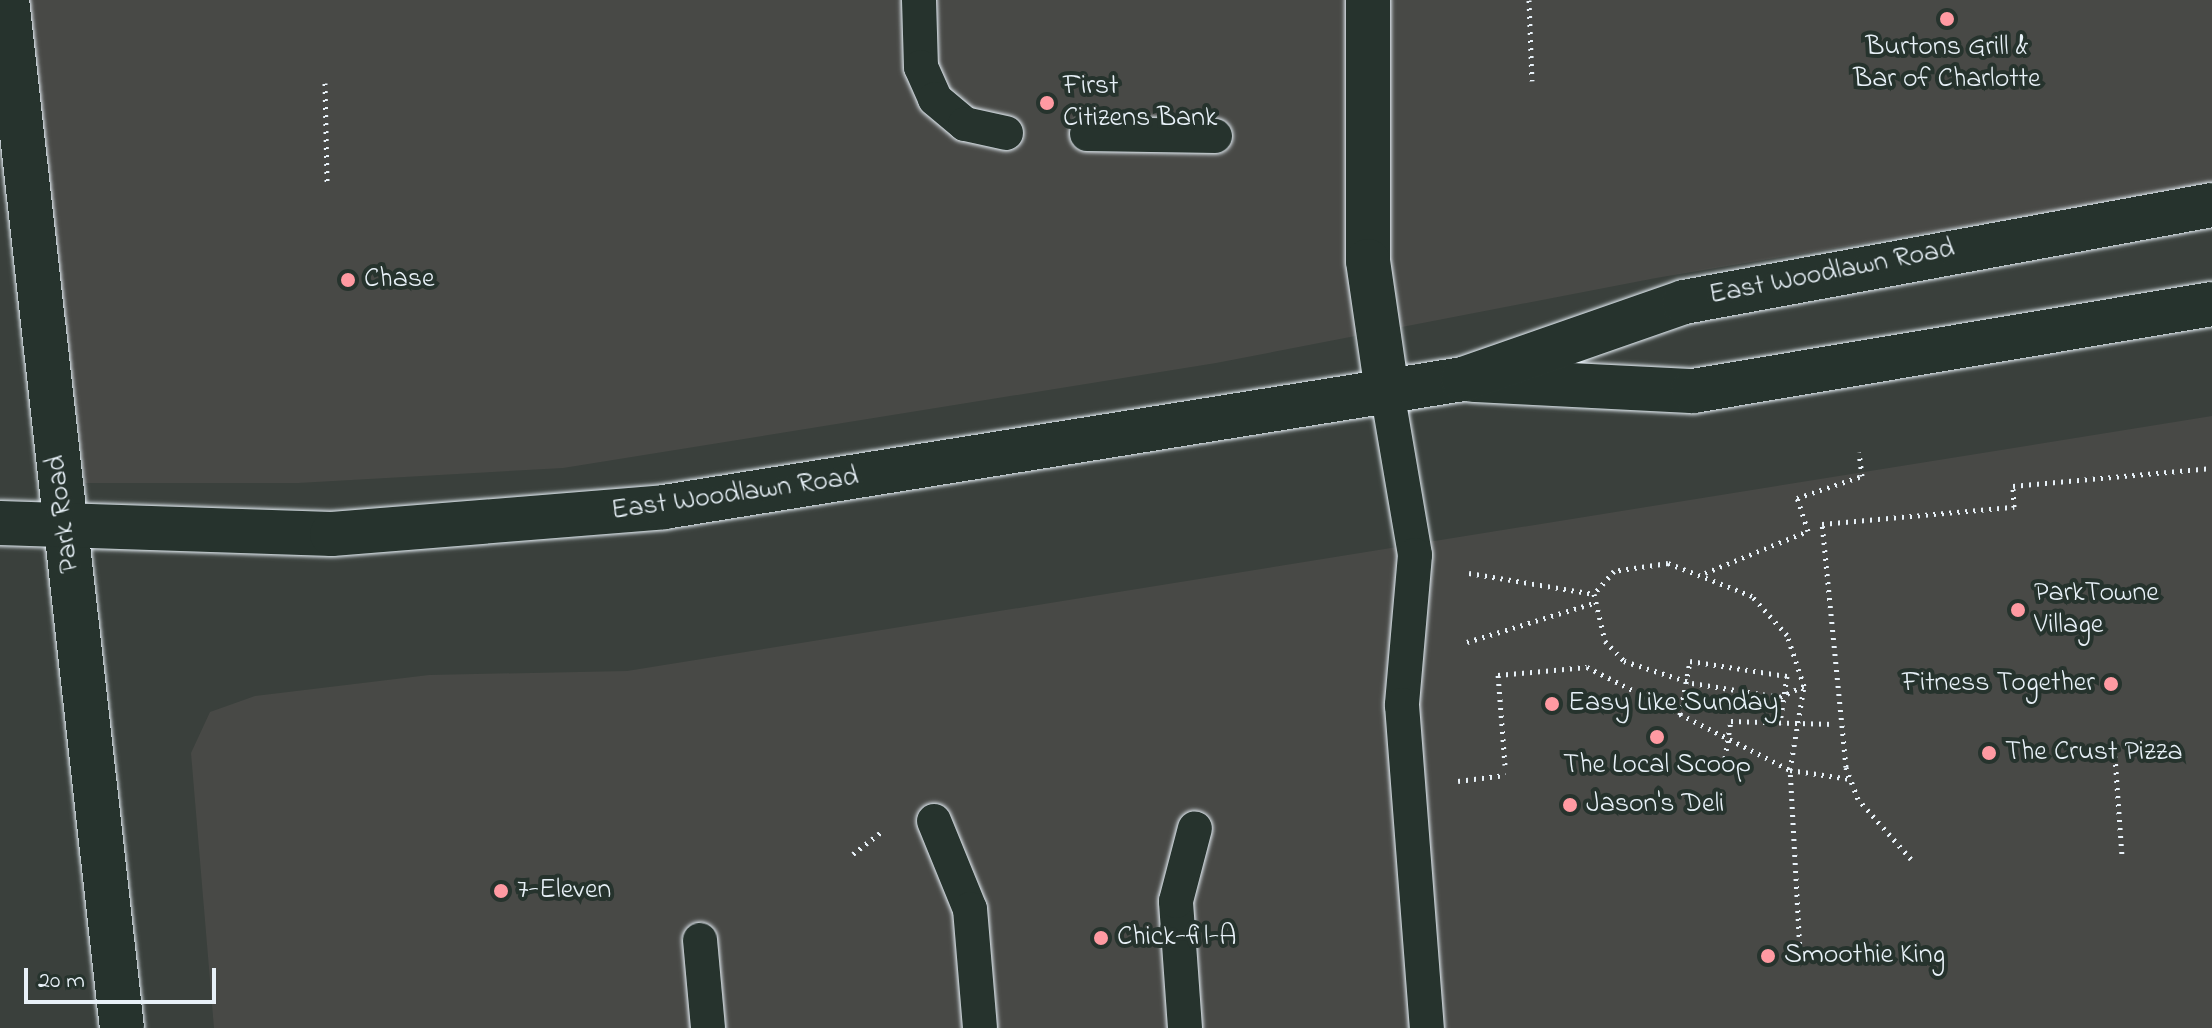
<!DOCTYPE html>
<html>
<head>
<meta charset="utf-8">
<style>
  body { margin:0 }
  #map { position:relative; width:2212px; height:1028px; overflow:hidden; background:#3a403c; font-family:"Indie Flower",sans-serif }
  div>[style] { position:absolute }
  .built>* { inset:0; background:#484946 }
  .path>* { height:5px; margin-top:-2.5px; transform-origin:0; background:repeating-linear-gradient(90deg,#e8f1f8 0 2px,transparent 0 8px) }
  .roads { filter:drop-shadow(0 0 2px #e8f1f8) drop-shadow(0 0 2px #e8f1f8) }
  .lane>* { height:34px; margin:-17px; padding:0 17px; transform-origin:17px; border-radius:17px; background:#26332d }
  .street>* { height:44px; margin:-22px; padding:0 22px; transform-origin:22px; border-radius:22px; background:#26332d }
  .secondary>* { height:44px; margin:-22px; padding:0 22px; transform-origin:22px; border-radius:22px; background:#26332d }
  .primary>* { height:44px; margin:-22px; padding:0 22px; transform-origin:22px; border-radius:22px; background:#26332d }
  .path-bridge>* { height:5px; margin-top:-2.5px; transform-origin:0; background:repeating-linear-gradient(90deg,#e8f1f8 0 2px,transparent 0 8px) }
  .dots>* { width:22px; height:22px; translate:-50% -50%; box-sizing:border-box; border:4px solid #26332d; border-radius:50% }
  span { translate:-50% -50%; white-space:nowrap; text-align:center; line-height:1.15; -webkit-text-stroke:8px #26332d; paint-order:stroke }
  .poi-label { font-size:28px; color:#e8f1f8 }
  .left { translate:0 -50%; text-align:left }
  .right { translate:-100% -50%; text-align:right }
  .street-label { font-size:28px; color:#e8f1f8 }
  .scale { position:absolute; left:24px; top:968px; width:192px; height:36px; box-sizing:border-box; border:4px solid #e8f1f8; border-top:0; padding-left:10px; font-size:24px; line-height:28px; white-space:nowrap; color:#e8f1f8; -webkit-text-stroke:6px #26332d; paint-order:stroke }
</style>
</head>
<body>
<div id="map">
  <div class="built">
    <div style="clip-path:polygon(28px 0,2212px 0,2212px 185px,1656px 278px,1216px 363px,563px 468px,298px 483px,85px 483px)"></div>
    <div style="clip-path:polygon(2212px 416px,2212px 1028px,214px 1028px,191px 753px,210px 712px,255px 696px,429px 675px,627px 671px)"></div>
  </div>
  <div class="path">
    <div style="left:1529px;top:0;width:81px;rotate:87.9deg"></div>
    <div style="left:325px;top:83px;width:99px;rotate:88.8deg"></div>
    <div style="left:1469px;top:573px;width:127px;rotate:9.5deg"></div>
    <div style="left:1705px;top:573px;width:111px;rotate:-22.2deg"></div>
    <div style="left:1808px;top:531px;width:35px;rotate:-108deg"></div>
    <div style="left:1797px;top:498px;width:69px;rotate:-18.7deg"></div>
    <div style="left:1862px;top:476px;width:24px;rotate:-97deg"></div>
    <div style="left:1467px;top:642px;width:133px;rotate:-17.1deg"></div>
    <div style="left:2115px;top:756px;width:101px;rotate:86deg"></div>
    <div style="left:1505px;top:765px;width:90px;rotate:-94.4deg"></div>
    <div style="left:1498px;top:675px;width:89px;rotate:-5.1deg"></div>
    <div style="left:1587px;top:667px;width:228px;rotate:26.9deg"></div>
    <div style="left:1790px;top:770px;width:61px;rotate:8.5deg"></div>
    <div style="left:1458px;top:781px;width:48px;rotate:-7.1deg"></div>
    <div style="left:853px;top:854px;width:39px;rotate:-38deg"></div>
    <div style="left:1911px;top:859px;width:80px;rotate:-131.5deg"></div>
    <div style="left:1858px;top:799px;width:34px;rotate:-111deg"></div>
    <div style="left:1846px;top:767px;width:244px;rotate:-95.6deg"></div>
    <div style="left:1822px;top:524px;width:193px;rotate:-5.1deg"></div>
    <div style="left:2014px;top:507px;width:21px;rotate:-93deg"></div>
    <div style="left:2013px;top:486px;width:200px;rotate:-5.2deg"></div>
    <div style="left:1800px;top:952px;width:182px;rotate:-93.1deg"></div>
    <div style="left:1790px;top:770px;width:85px;rotate:-80.5deg"></div>
    <div style="left:1804px;top:686px;width:54px;rotate:-108.4deg"></div>
    <div style="left:1787px;top:635px;width:52px;rotate:-131.9deg"></div>
    <div style="left:1752px;top:596px;width:90px;rotate:-158.6deg"></div>
    <div style="left:1668px;top:563px;width:55px;rotate:171.6deg"></div>
    <div style="left:1614px;top:571px;width:30px;rotate:131deg"></div>
    <div style="left:1594px;top:594px;width:48px;rotate:76.8deg"></div>
    <div style="left:1605px;top:641px;width:28px;rotate:46deg"></div>
    <div style="left:1624px;top:661px;width:71px;rotate:17.9deg"></div>
    <div style="left:1692px;top:683px;width:89px;rotate:9deg"></div>
    <div style="left:1780px;top:697px;width:26px;rotate:-25deg"></div>
  </div>
  <div class="roads">
    <div class="lane">
      <div style="left:919px;top:0;width:67px;rotate:88.3deg"></div>
      <div style="left:921px;top:67px;width:35px;rotate:66deg"></div>
      <div style="left:935px;top:99px;width:39px;rotate:40deg"></div>
      <div style="left:965px;top:124px;width:42px;rotate:12.4deg"></div>
      <div style="left:1087px;top:134px;width:128px;rotate:0.9deg"></div>
      <div style="left:1387px;top:391px;width:166px;rotate:80.3deg"></div>
      <div style="left:1415px;top:555px;width:151px;rotate:95deg"></div>
      <div style="left:1402px;top:705px;width:324px;rotate:85.6deg"></div>
      <div style="left:934px;top:821px;width:95px;rotate:67.8deg"></div>
      <div style="left:970px;top:909px;width:119px;rotate:85.2deg"></div>
      <div style="left:700px;top:940px;width:88px;rotate:84.8deg"></div>
      <div style="left:1185px;top:1028px;width:127px;rotate:-94.1deg"></div>
      <div style="left:1176px;top:901px;width:75px;rotate:-75.4deg"></div>
    </div>
    <div class="street">
      <div style="left:1368px;top:0;width:261px;rotate:90deg"></div>
      <div style="left:1368px;top:261px;width:131px;rotate:81.7deg"></div>
    </div>
    <div class="secondary">
      <div style="left:7px;top:0;width:1034px;rotate:83.62deg"></div>
    </div>
    <div class="primary">
      <div style="left:1473px;top:380px;width:220px;rotate:2.9deg"></div>
      <div style="left:1693px;top:391px;width:526px;rotate:-9.52deg"></div>
      <div style="left:0;top:523px;width:332px;rotate:1.9deg"></div>
      <div style="left:332px;top:534px;width:333px;rotate:-4.6deg"></div>
      <div style="left:664px;top:507px;width:809px;rotate:-9.1deg"></div>
      <div style="left:1463px;top:379px;width:234px;rotate:-19.2deg"></div>
      <div style="left:1684px;top:302px;width:537px;rotate:-10.41deg"></div>
    </div>
  </div>
  <div class="path-bridge">
    <div style="left:1680px;top:715px;width:55px;rotate:-79.5deg"></div>
    <div style="left:1690px;top:661px;width:98px;rotate:8.8deg"></div>
    <div style="left:1787px;top:676px;width:48px;rotate:98.5deg"></div>
    <div style="left:1725px;top:758px;width:37px;rotate:-81deg"></div>
    <div style="left:1731px;top:721px;width:104px;rotate:1.7deg"></div>
  </div>
  <div class="dots">
    <div style="left:1947px;top:19px;background:#ff9aa2"></div>
    <div style="left:1047px;top:103px;background:#ff9aa2"></div>
    <div style="left:348px;top:280px;background:#ff9aa2"></div>
    <div style="left:2018px;top:610px;background:#ff9aa2"></div>
    <div style="left:2111px;top:684px;background:#ff9aa2"></div>
    <div style="left:1552px;top:704px;background:#ff9aa2"></div>
    <div style="left:1657px;top:737px;background:#ff9aa2"></div>
    <div style="left:1989px;top:753px;background:#ff9aa2"></div>
    <div style="left:1570px;top:805px;background:#ff9aa2"></div>
    <div style="left:501px;top:891px;background:#ff9aa2"></div>
    <div style="left:1101px;top:938px;background:#ff9aa2"></div>
    <div style="left:1768px;top:956px;background:#ff9aa2"></div>
  </div>
  <div class="poi-label">
    <span style="left:1947px;top:64px">Burtons Grill &amp;<br>Bar of Charlotte</span>
    <span class="left" style="left:1063px;top:103px">First<br>Citizens Bank</span>
    <span class="left" style="left:364px;top:280px">Chase</span>
    <span class="left" style="left:2034px;top:610px">ParkTowne<br>Village</span>
    <span class="right" style="left:2095px;top:684px">Fitness Together</span>
    <span class="left" style="left:1568px;top:704px">Easy Like Sunday</span>
    <span class="left" style="left:2005px;top:753px">The Crust Pizza</span>
    <span style="left:1657px;top:766px">The Local Scoop</span>
    <span class="left" style="left:1586px;top:805px">Jason's Deli</span>
    <span class="left" style="left:517px;top:891px">7-Eleven</span>
    <span class="left" style="left:1117px;top:938px">Chick-fil-A</span>
    <span class="left" style="left:1784px;top:956px">Smoothie King</span>
  </div>
  <div class="street-label">
    <span style="left:1832px;top:273px;rotate:-11deg">East Woodlawn Road</span>
    <span style="left:735px;top:495px;rotate:-8deg">East Woodlawn Road</span>
    <span style="left:64px;top:514px;rotate:-97deg">Park Road</span>
  </div>
  <div class="scale">20 m</div>
</div>
</body>
</html>
